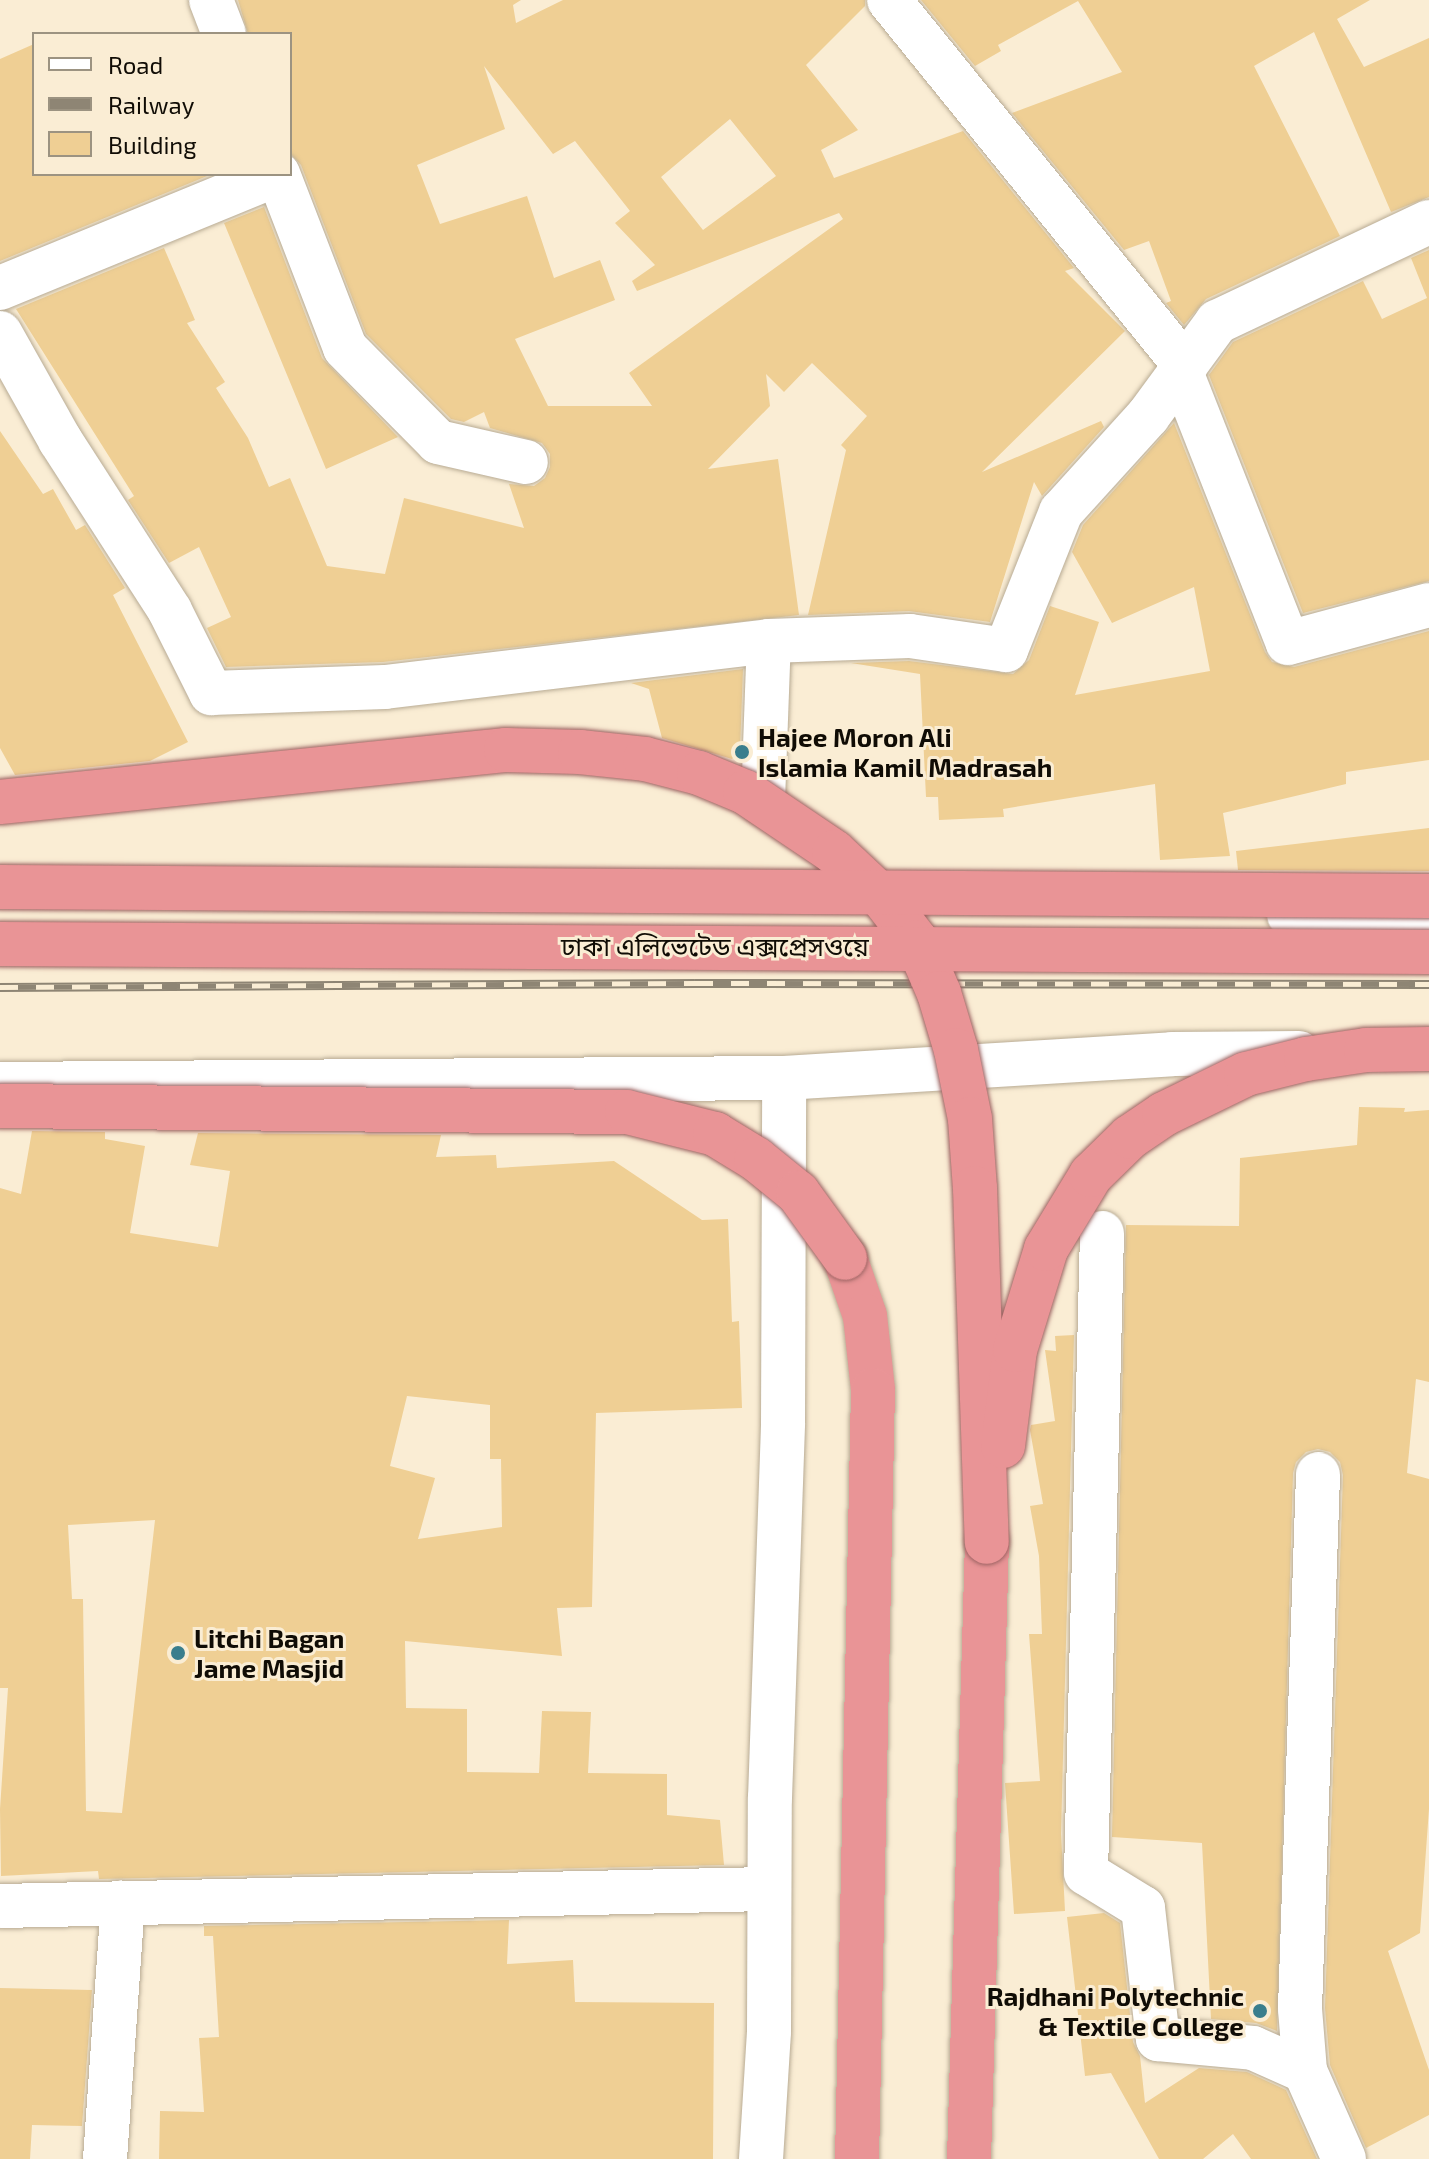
<!DOCTYPE html>
<html>
<head>
<meta charset="utf-8">
<style>
  body { margin:0 }
  #map { position:relative; width:1429px; height:2159px; overflow:hidden; background:#faedd4; font-family:"Exo 2","Noto Sans Bengali",sans-serif }
  div>[style] { position:absolute }
  .building>* { inset:0; background:#efcf94 }
  .roads { filter:drop-shadow(0 0 2px #b8ab94) drop-shadow(0 0 2px #b8ab94) }
  .street>* { height:44px; margin:-22px; padding:0 22px; transform-origin:22px; border-radius:22px; background:#fff }
  .highway>* { height:44px; margin:-22px; padding:0 22px; transform-origin:22px; border-radius:22px; background:#e99496 }
  .tram>* { height:2px; margin:-1px; padding:0 1px; transform-origin:1px; border-radius:1px; background:#8e8574 }
  .rail>* { height:9px; margin-top:-4.5px; transform-origin:0; background:repeating-linear-gradient(90deg,#faedd4 0 18px,#8e8574 0 36px); box-sizing:border-box; border-block:2px solid #8e8574 }
  .bridges { filter:drop-shadow(0 0 2px #9d6463) drop-shadow(0 0 2px #9d6463) }
  .highway-bridge>* { height:44px; margin:-22px; padding:0 22px; transform-origin:22px; border-radius:22px; background:#e99496 }
  .dots>* { width:22px; height:22px; translate:-50% -50%; box-sizing:border-box; border:4px solid #faedd4; border-radius:50% }
  span { translate:-50% -50%; white-space:nowrap; text-align:center; line-height:1.15; -webkit-text-stroke:6px #faedd4; paint-order:stroke }
  .poi-label { font-size:26px; color:#100c05; font-weight:700 }
  .left { translate:0 -50%; text-align:left }
  .right { translate:-100% -50%; text-align:right }
  .street-label { font-size:26px; color:#100c05 }
  .legend { position:absolute; left:32px; top:32px; width:260px; height:144px; box-sizing:border-box; background:#faedd4; border:2px solid #9c9381; margin:0; padding:10px 14px; list-style:none; font-size:24px; color:#100c05 }
  .legend li { display:flex; align-items:center; gap:16px; height:40px }
  .legend b { width:40px; border:2px solid #9c9381 }
</style>
</head>
<body>
<div id="map">
  <div class="building">
    <div style="clip-path:polygon(evenodd,238px 0,521px 0,513px 5px,516px 23px,563px 0,865px 0,865px 6px,806px 65px,858px 130px,821px 150px,834px 178px,963px 131px,1074px 268px,1065px 271px,1125px 331px,982px 472px,1101px 421px,1104px 427px,1042px 496px,1034px 482px,990px 622px,909px 611px,808px 615px,846px 450px,841px 445px,867px 416px,812px 363px,784px 392px,766px 374px,770px 406px,708px 469px,778px 459px,799px 615px,383px 662px,226px 667px,207px 628px,231px 617px,199px 547px,169px 563px,128px 500px,134px 496px,16px 309px,164px 248px,195px 320px,187px 323px,225px 382px,216px 388px,248px 438px,269px 487px,290px 478px,327px 566px,385px 574px,404px 498px,524px 528px,509px 484px,534px 486px,545px 478px,550px 467px,550px 454px,542px 443px,490px 428px,484px 412px,464px 422px,451px 419px,366px 334px,301px 165px,290px 153px,290px 34px,248px 34px,238px 0,484px 66px,553px 154px,575px 141px,630px 211px,615px 223px,655px 265px,632px 281px,637px 291px,839px 213px,843px 219px,629px 373px,652px 406px,548px 406px,515px 339px,615px 300px,600px 260px,554px 278px,527px 196px,440px 224px,417px 165px,505px 129px,484px 66px,238px 0,730px 119px,776px 176px,703px 230px,661px 177px,730px 119px)"></div>
    <div style="clip-path:polygon(921px 0,1370px 0,1337px 19px,1364px 67px,1429px 38px,1429px 197px,1391px 212px,1314px 32px,1254px 66px,1340px 236px,1206px 299px,1184px 325px,1166px 303px,1171px 301px,1149px 241px,1124px 250px,1012px 113px,1122px 72px,1078px 1px,998px 45px,1001px 51px,975px 66px)"></div>
    <div style="clip-path:polygon(34px 44px,34px 174px,212px 174px,0 261px,0 59px)"></div>
    <div style="clip-path:polygon(264px 207px,322px 358px,398px 437px,326px 469px,224px 223px)"></div>
    <div style="clip-path:polygon(1429px 250px,1429px 581px,1303px 613px,1209px 375px,1233px 342px,1363px 281px,1382px 319px,1427px 298px,1411px 258px)"></div>
    <div style="clip-path:polygon(1174px 423px,1265px 652px,1272px 662px,1294px 667px,1429px 631px,1429px 760px,1346px 772px,1346px 784px,1223px 813px,1230px 856px,1160px 860px,1155px 784px,1003px 809px,1004px 817px,939px 820px,938px 797px,926px 797px,920px 674px,851px 663px,909px 661px,1013px 674px,1029px 660px,1050px 606px,1099px 622px,1075px 695px,1210px 671px,1194px 587px,1112px 623px,1072px 552px,1083px 525px)"></div>
    <div style="clip-path:polygon(0 431px,43px 494px,53px 489px,76px 530px,85px 525px,125px 588px,113px 595px,188px 742px,150px 761px,15px 775px,0 748px)"></div>
    <div style="clip-path:polygon(743px 669px,740px 750px,732px 759px,662px 738px,649px 689px,631px 683px)"></div>
    <div style="clip-path:polygon(1429px 828px,1429px 871px,1238px 870px,1236px 851px)"></div>
    <div style="clip-path:polygon(1359px 1107px,1405px 1108px,1404px 1112px,1429px 1110px,1429px 1382px,1416px 1379px,1407px 1473px,1429px 1479px,1429px 1809px,1420px 1933px,1388px 1951px,1429px 2070px,1429px 2115px,1366px 2148px,1330px 2065px,1325px 2008px,1343px 1475px,1340px 1462px,1330px 1452px,1318px 1449px,1306px 1452px,1296px 1462px,1293px 1473px,1277px 2031px,1256px 2023px,1211px 2019px,1202px 1843px,1112px 1837px,1126px 1225px,1239px 1226px,1240px 1158px,1357px 1145px)"></div>
    <div style="clip-path:polygon(evenodd,32px 1131px,105px 1132px,105px 1139px,145px 1146px,130px 1233px,218px 1247px,230px 1171px,190px 1165px,198px 1133px,441px 1135px,436px 1157px,496px 1155px,497px 1168px,614px 1161px,702px 1220px,728px 1219px,732px 1322px,739px 1321px,742px 1408px,596px 1413px,592px 1607px,557px 1608px,562px 1656px,405px 1641px,406px 1708px,467px 1709px,467px 1772px,539px 1773px,542px 1711px,591px 1712px,588px 1773px,667px 1774px,667px 1815px,720px 1820px,724px 1865px,99px 1879px,98px 1871px,1px 1876px,0 1809px,8px 1688px,0 1688px,0 1188px,21px 1194px,32px 1131px,407px 1396px,490px 1405px,490px 1459px,501px 1459px,502px 1527px,418px 1539px,435px 1478px,390px 1466px,407px 1396px,32px 1131px,155px 1520px,122px 1813px,86px 1811px,83px 1599px,72px 1599px,68px 1525px,155px 1520px)"></div>
    <div style="clip-path:polygon(1074px 1335px,1061px 1834px,1065px 1911px,1014px 1914px,1005px 1783px,1040px 1781px,1029px 1634px,1042px 1634px,1039px 1556px,1030px 1506px,1043px 1504px,1030px 1430px,1031px 1425px,1055px 1421px,1045px 1350px,1056px 1351px,1055px 1336px)"></div>
    <div style="clip-path:polygon(1104px 1913px,1120px 1923px,1133px 2042px,1140px 2056px,1145px 2103px,1199px 2068px,1247px 2072px,1286px 2090px,1317px 2159px,1251px 2159px,1233px 2134px,1203px 2159px,1159px 2159px,1111px 2073px,1085px 2076px,1067px 1917px)"></div>
    <div style="clip-path:polygon(509px 1920px,507px 1964px,573px 1960px,575px 2002px,714px 2003px,713px 2159px,159px 2159px,160px 2111px,204px 2112px,199px 2038px,219px 2037px,213px 1936px,204px 1936px,204px 1926px)"></div>
    <div style="clip-path:polygon(0 1988px,92px 1990px,82px 2126px,32px 2125px,30px 2159px,0 2159px)"></div>
  </div>
  <div class="roads">
    <div class="street">
      <div style="left:211px;top:0;width:36px;rotate:69deg"></div>
      <div style="left:889px;top:0;width:471px;rotate:51deg"></div>
      <div style="left:278px;top:174px;width:186px;rotate:68.9deg"></div>
      <div style="left:345px;top:348px;width:132px;rotate:45.3deg"></div>
      <div style="left:438px;top:442px;width:90px;rotate:12.8deg"></div>
      <div style="left:0;top:288px;width:300px;rotate:-22.3deg"></div>
      <div style="left:0;top:333px;width:123px;rotate:60.7deg"></div>
      <div style="left:60px;top:440px;width:203px;rotate:57.2deg"></div>
      <div style="left:170px;top:611px;width:92px;rotate:63.4deg"></div>
      <div style="left:211px;top:693px;width:174px;rotate:-2deg"></div>
      <div style="left:385px;top:687px;width:387px;rotate:-6.8deg"></div>
      <div style="left:769px;top:641px;width:141px;rotate:-2deg"></div>
      <div style="left:910px;top:636px;width:97px;rotate:8.3deg"></div>
      <div style="left:1006px;top:650px;width:149px;rotate:-68.3deg"></div>
      <div style="left:1061px;top:512px;width:130px;rotate:-47.8deg"></div>
      <div style="left:1148px;top:416px;width:117px;rotate:-53.7deg"></div>
      <div style="left:1217px;top:322px;width:234px;rotate:-25.3deg"></div>
      <div style="left:1181px;top:372px;width:291px;rotate:68.5deg"></div>
      <div style="left:1288px;top:643px;width:146px;rotate:-15.1deg"></div>
      <div style="left:763px;top:801px;width:160px;rotate:-87.9deg"></div>
      <div style="left:1289px;top:915px;width:140px;rotate:2.5deg"></div>
      <div style="left:0;top:1084px;width:784px;rotate:-0.44deg"></div>
      <div style="left:784px;top:1078px;width:389px;rotate:-3.5deg"></div>
      <div style="left:1172px;top:1054px;width:127px;rotate:-0.5deg"></div>
      <div style="left:1102px;top:1233px;width:640px;rotate:91.43deg"></div>
      <div style="left:1086px;top:1873px;width:67px;rotate:31.6deg"></div>
      <div style="left:1143px;top:1908px;width:132px;rotate:83.5deg"></div>
      <div style="left:1158px;top:2039px;width:95px;rotate:5.4deg"></div>
      <div style="left:1253px;top:2048px;width:57px;rotate:23.9deg"></div>
      <div style="left:1305px;top:2071px;width:96px;rotate:66.1deg"></div>
      <div style="left:0;top:1906px;width:769px;rotate:-1.27deg"></div>
      <div style="left:1305px;top:2071px;width:62px;rotate:-94.6deg"></div>
      <div style="left:1300px;top:2009px;width:535px;rotate:-88.07deg"></div>
      <div style="left:105px;top:2159px;width:257px;rotate:-86deg"></div>
      <div style="left:761px;top:2159px;width:128px;rotate:-86.4deg"></div>
      <div style="left:769px;top:2031px;width:233px;rotate:-89.8deg"></div>
      <div style="left:770px;top:1798px;width:375px;rotate:-88deg"></div>
      <div style="left:783px;top:1423px;width:345px;rotate:-89.8deg"></div>
    </div>
    <div class="highway">
      <div style="left:845px;top:1258px;width:61px;rotate:71deg"></div>
      <div style="left:865px;top:1316px;width:74px;rotate:83.8deg"></div>
      <div style="left:873px;top:1390px;width:769px;rotate:91.19deg"></div>
      <div style="left:969px;top:2159px;width:617px;rotate:-88.33deg"></div>
    </div>
  </div>
  <div class="tram">
    <div style="left:0;top:944px;width:450px"></div>
    <div style="left:450px;top:944px;width:242px;rotate:0.9deg"></div>
    <div style="left:692px;top:948px;width:737px;rotate:-0.16deg"></div>
  </div>
  <div class="rail">
    <div style="left:0;top:987px;width:695px;rotate:-0.33deg"></div>
    <div style="left:695px;top:983px;width:734px;rotate:0.08deg"></div>
  </div>
  <div class="bridges">
    <div class="highway-bridge">
      <div style="left:0;top:802px;width:509px;rotate:-5.87deg"></div>
      <div style="left:506px;top:750px;width:74px;rotate:1.5deg"></div>
      <div style="left:580px;top:752px;width:65px;rotate:6.1deg"></div>
      <div style="left:645px;top:759px;width:56px;rotate:14.5deg"></div>
      <div style="left:699px;top:773px;width:50px;rotate:22.4deg"></div>
      <div style="left:745px;top:792px;width:107px;rotate:34deg"></div>
      <div style="left:834px;top:852px;width:67px;rotate:43.2deg"></div>
      <div style="left:883px;top:898px;width:56px;rotate:52.3deg"></div>
      <div style="left:917px;top:942px;width:56px;rotate:66.7deg"></div>
      <div style="left:939px;top:993px;width:59px;rotate:73.4deg"></div>
      <div style="left:956px;top:1050px;width:70px;rotate:78.5deg"></div>
      <div style="left:970px;top:1119px;width:69px;rotate:85.9deg"></div>
      <div style="left:975px;top:1188px;width:354px;rotate:88.1deg"></div>
      <div style="left:0;top:887px;width:1429px;rotate:0.36deg"></div>
      <div style="left:0;top:944px;width:1429px;rotate:0.32deg"></div>
      <div style="left:0;top:1106px;width:627px;rotate:0.55deg"></div>
      <div style="left:627px;top:1112px;width:91px;rotate:14deg"></div>
      <div style="left:715px;top:1134px;width:48px;rotate:31.4deg"></div>
      <div style="left:756px;top:1159px;width:54px;rotate:39deg"></div>
      <div style="left:798px;top:1193px;width:80px;rotate:54.1deg"></div>
      <div style="left:1003px;top:1446px;width:97px;rotate:-82.9deg"></div>
      <div style="left:1015px;top:1350px;width:106px;rotate:-72.9deg"></div>
      <div style="left:1046px;top:1249px;width:87px;rotate:-58.7deg"></div>
      <div style="left:1091px;top:1175px;width:54px;rotate:-44.3deg"></div>
      <div style="left:1130px;top:1137px;width:41px;rotate:-34.1deg"></div>
      <div style="left:1164px;top:1114px;width:91px;rotate:-26deg"></div>
      <div style="left:1246px;top:1074px;width:62px;rotate:-14deg"></div>
      <div style="left:1306px;top:1059px;width:61px;rotate:-8.5deg"></div>
      <div style="left:1366px;top:1050px;width:63px;rotate:-0.9deg"></div>
    </div>
  </div>
  <div class="dots">
    <div style="left:742px;top:752px;background:#3a7e8d"></div>
    <div style="left:178px;top:1653px;background:#3a7e8d"></div>
    <div style="left:1260px;top:2011px;background:#3a7e8d"></div>
  </div>
  <div class="poi-label">
    <span class="left" style="left:758px;top:752px">Hajee Moron Ali<br>Islamia Kamil Madrasah</span>
    <span class="left" style="left:194px;top:1653px">Litchi Bagan<br>Jame Masjid</span>
    <span class="right" style="left:1244px;top:2011px">Rajdhani Polytechnic<br>&amp; Textile College</span>
  </div>
  <div class="street-label">
    <span style="left:715px;top:946px">ঢাকা এলিভেটেড এক্সপ্রেসওয়ে</span>
  </div>
  <ul class="legend">
  <li><b style="height:10px;background:#fff"></b>Road</li>
  <li><b style="height:10px;background:#8e8574"></b>Railway</li>
  <li><b style="height:22px;background:#efcf94"></b>Building</li>
  </ul>
</div>
</body>
</html>
